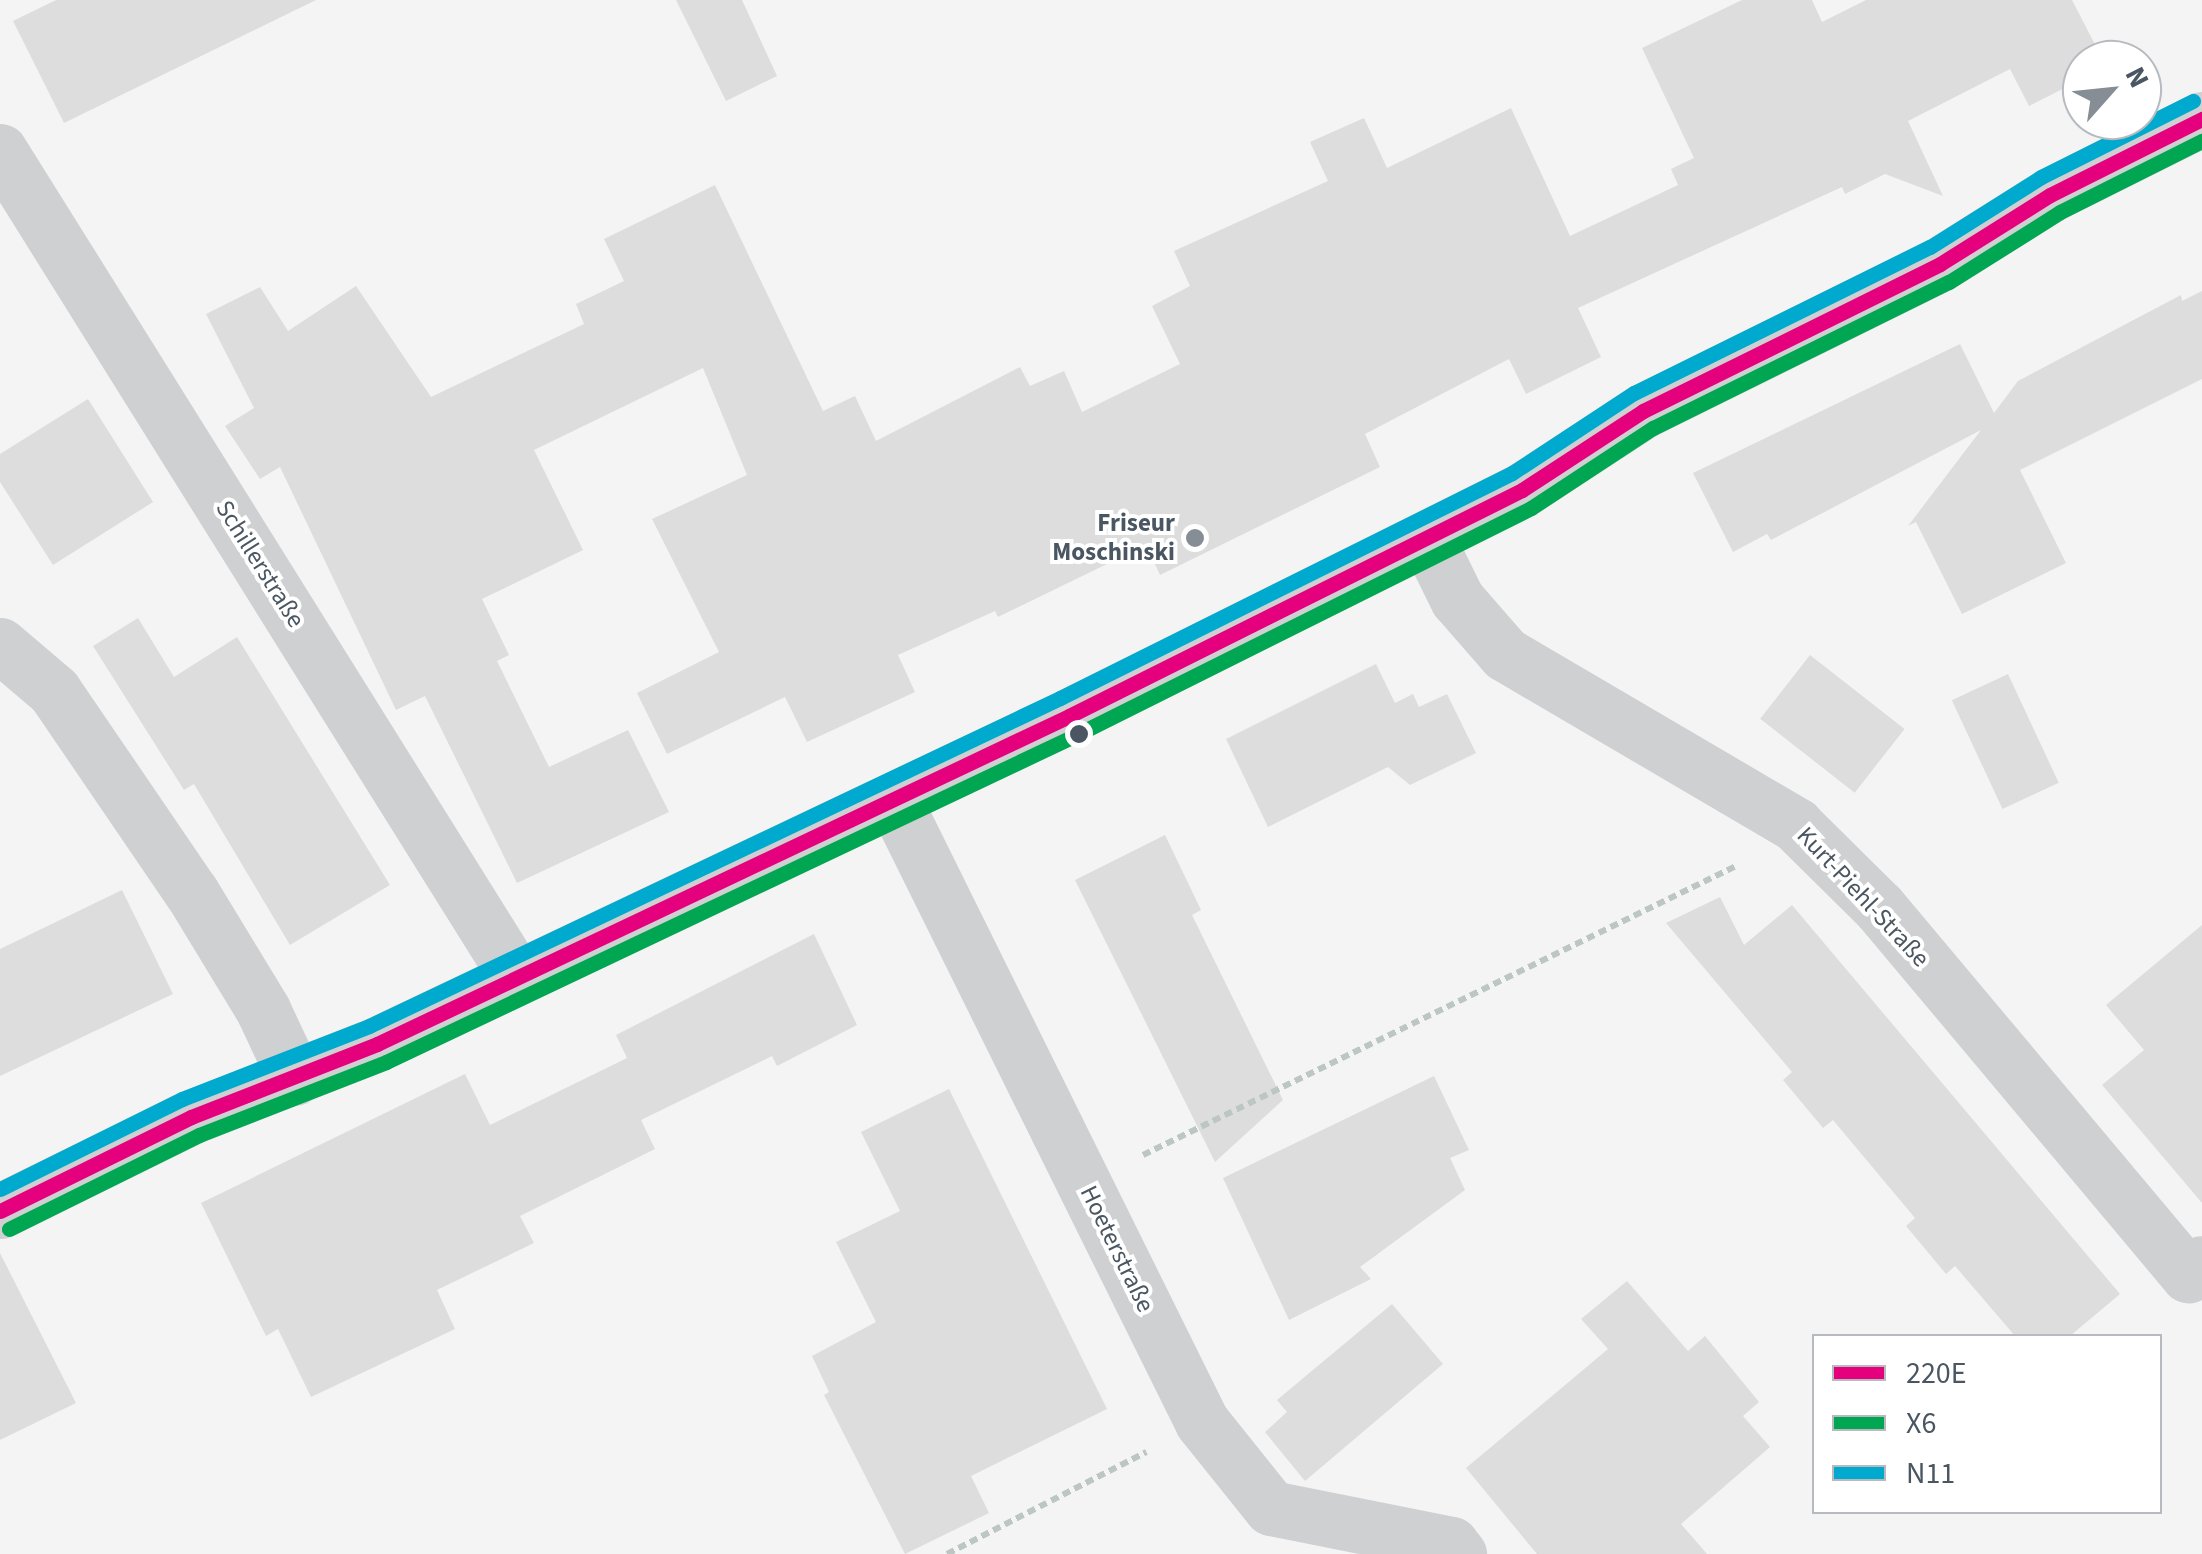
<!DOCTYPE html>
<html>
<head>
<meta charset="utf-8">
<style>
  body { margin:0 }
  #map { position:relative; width:2202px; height:1554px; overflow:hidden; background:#f4f4f4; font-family:"Source Sans 3",sans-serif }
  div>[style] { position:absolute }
  .building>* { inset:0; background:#ddddde; transform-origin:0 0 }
  .path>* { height:6px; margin-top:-3px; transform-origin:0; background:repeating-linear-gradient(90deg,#bcc7c4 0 8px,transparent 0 13px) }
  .minor>* { height:55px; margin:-27.5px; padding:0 27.5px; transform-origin:27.5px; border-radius:27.5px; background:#ced0d2 }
  .bus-1>* { height:15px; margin:-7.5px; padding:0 7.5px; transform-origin:7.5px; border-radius:7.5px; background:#e5007d }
  .bus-2>* { height:15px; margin:-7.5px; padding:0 7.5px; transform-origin:7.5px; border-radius:7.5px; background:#00a651 }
  .bus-3>* { height:15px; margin:-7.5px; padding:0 7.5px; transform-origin:7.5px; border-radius:7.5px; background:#00a9ce }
  .dots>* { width:28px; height:28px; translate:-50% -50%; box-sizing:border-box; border:5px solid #fff; border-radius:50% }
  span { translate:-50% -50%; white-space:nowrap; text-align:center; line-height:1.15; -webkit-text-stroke:8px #fff; paint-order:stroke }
  .poi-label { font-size:25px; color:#4a5661; font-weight:700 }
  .right { translate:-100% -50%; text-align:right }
  .street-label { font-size:25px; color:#4a5661 }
  .legend { position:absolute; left:1812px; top:1334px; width:350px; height:180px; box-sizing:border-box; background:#fff; border:2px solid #b7bbc0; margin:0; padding:12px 18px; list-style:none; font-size:30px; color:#4a5661 }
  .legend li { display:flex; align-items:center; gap:20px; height:50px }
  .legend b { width:50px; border:2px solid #b7bbc0 }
  .north { position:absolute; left:2062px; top:40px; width:100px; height:100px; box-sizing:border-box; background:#fff; border:2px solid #b7bbc0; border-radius:50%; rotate:63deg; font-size:28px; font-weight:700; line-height:40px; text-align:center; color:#4a5661 }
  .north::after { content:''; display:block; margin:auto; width:35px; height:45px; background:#868d94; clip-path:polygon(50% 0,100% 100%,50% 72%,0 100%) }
</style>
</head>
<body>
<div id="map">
  <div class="building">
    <div style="clip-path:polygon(56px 0,316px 0,64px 123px,13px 21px)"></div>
    <div style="clip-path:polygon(676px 0,742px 0,777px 76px,726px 101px)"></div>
    <div style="clip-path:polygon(1742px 0,1812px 0,1822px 22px,1866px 0,2072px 0,2103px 60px,2082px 60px,2082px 79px,2029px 106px,2010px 69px,1908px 121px,1943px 196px,1885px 174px,1845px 194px,1842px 187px,1578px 308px,1601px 357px,1526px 394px,1509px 359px,1365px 434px,1380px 467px,1160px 575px,1146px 545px,998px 617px,995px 611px,898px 655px,915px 692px,807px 742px,785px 697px,667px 754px,637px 693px,719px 652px,652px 519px,747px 475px,703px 368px,534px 450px,583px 550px,482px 599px,509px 655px,497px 661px,549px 767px,628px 730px,669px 812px,517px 883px,425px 696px,396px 710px,280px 467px,260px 479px,225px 426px,254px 408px,206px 314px,260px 287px,288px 331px,356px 286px,431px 397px,584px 324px,576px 304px,624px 281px,604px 239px,715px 185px,823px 411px,855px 396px,876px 441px,1020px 367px,1030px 386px,1064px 371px,1082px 412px,1180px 364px,1152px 306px,1190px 286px,1174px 251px,1328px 181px,1310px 142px,1364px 118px,1387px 168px,1511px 108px,1570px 236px,1678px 185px,1671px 169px,1694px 158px,1642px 48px)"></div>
    <div style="clip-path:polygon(2202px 291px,2202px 379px,2020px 470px,2066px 563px,1962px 614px,1916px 522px,1908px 526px,1981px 430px,1771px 540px,1767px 534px,1733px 552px,1693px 473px,1960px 344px,1994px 413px,2018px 381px,2181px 295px,2182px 301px)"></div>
    <div style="clip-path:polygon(88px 399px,153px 502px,53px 565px,0 482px,0 454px)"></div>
    <div style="clip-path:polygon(138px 618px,174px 677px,237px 637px,390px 885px,290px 945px,194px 784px,184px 790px,93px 646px)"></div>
    <div style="left:1810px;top:655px;width:120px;height:81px;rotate:38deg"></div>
    <div style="clip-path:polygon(1376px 664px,1395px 703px,1413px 694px,1419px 707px,1447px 694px,1476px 753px,1410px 785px,1388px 767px,1268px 827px,1226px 739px)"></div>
    <div style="left:2008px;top:674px;width:120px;height:62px;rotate:65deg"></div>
    <div style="clip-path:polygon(1165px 835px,1201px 910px,1192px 915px,1283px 1100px,1215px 1162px,1075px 880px)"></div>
    <div style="clip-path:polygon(122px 890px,173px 994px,0 1076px,0 949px)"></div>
    <div style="clip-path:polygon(1720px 897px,1744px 945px,1792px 905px,2120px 1294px,2070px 1336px,2015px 1336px,1955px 1266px,1946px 1274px,1906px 1226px,1915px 1218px,1833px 1120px,1823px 1128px,1783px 1080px,1792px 1072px,1666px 923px)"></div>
    <div style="clip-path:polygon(2202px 925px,2202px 1203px,2102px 1085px,2144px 1050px,2106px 1005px)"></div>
    <div style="clip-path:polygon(814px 934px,857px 1025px,777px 1066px,772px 1056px,641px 1120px,655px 1149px,520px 1216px,534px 1243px,437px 1290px,455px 1329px,311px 1397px,278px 1329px,266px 1336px,201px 1203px,465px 1074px,490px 1125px,627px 1058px,616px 1035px)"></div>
    <div style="clip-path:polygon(1434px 1076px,1469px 1150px,1450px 1158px,1465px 1190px,1360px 1267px,1371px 1279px,1289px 1320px,1223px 1178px)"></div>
    <div style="clip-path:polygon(949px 1089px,1107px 1409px,971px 1476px,989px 1513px,905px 1554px,824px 1395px,829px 1392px,812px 1356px,876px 1322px,836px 1242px,900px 1211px,861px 1132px)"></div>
    <div style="clip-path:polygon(0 1253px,76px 1403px,0 1440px)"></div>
    <div style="clip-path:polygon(1627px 1281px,1688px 1351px,1705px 1336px,1759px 1402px,1743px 1416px,1770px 1447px,1681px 1524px,1707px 1554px,1537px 1554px,1466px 1468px,1608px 1349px,1581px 1319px)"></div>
    <div style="clip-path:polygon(1392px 1304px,1443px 1364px,1305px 1481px,1265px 1432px,1287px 1412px,1277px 1400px)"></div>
  </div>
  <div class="path">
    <div style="left:1143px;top:1155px;width:662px;rotate:-25.98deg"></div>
    <div style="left:947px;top:1554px;width:224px;rotate:-27.1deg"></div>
  </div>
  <div class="minor">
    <div style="left:0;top:151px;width:975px;rotate:57.99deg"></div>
    <div style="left:1427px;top:538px;width:68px;rotate:63.8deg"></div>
    <div style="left:1457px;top:599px;width:73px;rotate:48.9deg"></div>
    <div style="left:1505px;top:654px;width:338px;rotate:30.4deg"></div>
    <div style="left:1796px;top:825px;width:117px;rotate:44.7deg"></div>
    <div style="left:1879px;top:907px;width:481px;rotate:50deg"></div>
    <div style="left:2188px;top:1275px;width:18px;rotate:-41deg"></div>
    <div style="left:0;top:645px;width:71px;rotate:40.4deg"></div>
    <div style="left:54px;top:691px;width:245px;rotate:55.7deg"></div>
    <div style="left:192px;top:893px;width:137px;rotate:58.7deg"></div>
    <div style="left:263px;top:1010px;width:75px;rotate:64.8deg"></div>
    <div style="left:895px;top:802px;width:692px;rotate:63.66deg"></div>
    <div style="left:1202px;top:1422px;width:110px;rotate:51.3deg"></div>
    <div style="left:1271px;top:1508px;width:184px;rotate:11.3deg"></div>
    <div style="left:1451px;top:1544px;width:13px;rotate:51deg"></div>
    <div style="left:0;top:1211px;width:213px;rotate:-26.2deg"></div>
    <div style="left:191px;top:1117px;width:200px;rotate:-21.4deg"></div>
    <div style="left:377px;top:1044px;width:766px;rotate:-25.36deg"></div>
    <div style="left:1069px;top:716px;width:506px;rotate:-26.51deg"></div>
    <div style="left:1522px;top:490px;width:145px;rotate:-33.1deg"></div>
    <div style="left:1643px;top:411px;width:331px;rotate:-26.3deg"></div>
    <div style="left:1940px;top:264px;width:130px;rotate:-32.1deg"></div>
    <div style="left:2050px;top:195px;width:170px;rotate:-26.6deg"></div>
  </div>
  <div class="bus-1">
    <div style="left:0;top:1211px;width:213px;rotate:-26.2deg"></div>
    <div style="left:191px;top:1117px;width:200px;rotate:-21.4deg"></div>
    <div style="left:377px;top:1044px;width:766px;rotate:-25.36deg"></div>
    <div style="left:1069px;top:716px;width:506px;rotate:-26.51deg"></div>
    <div style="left:1522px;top:490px;width:145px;rotate:-33.1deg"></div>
    <div style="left:1643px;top:411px;width:331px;rotate:-26.3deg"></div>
    <div style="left:1940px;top:264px;width:130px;rotate:-32.1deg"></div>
    <div style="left:2050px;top:195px;width:170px;rotate:-26.6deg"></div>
  </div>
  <div class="bus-2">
    <div style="left:9px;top:1229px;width:212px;rotate:-26.3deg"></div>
    <div style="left:199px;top:1135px;width:201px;rotate:-21.3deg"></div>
    <div style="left:386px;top:1062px;width:766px;rotate:-25.36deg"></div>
    <div style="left:1078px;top:734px;width:506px;rotate:-26.51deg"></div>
    <div style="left:1531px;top:508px;width:146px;rotate:-33.3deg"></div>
    <div style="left:1653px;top:428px;width:330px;rotate:-26.3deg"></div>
    <div style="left:1949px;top:282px;width:131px;rotate:-32.2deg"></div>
    <div style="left:2060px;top:212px;width:159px;rotate:-26.6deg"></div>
  </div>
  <div class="bus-3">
    <div style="left:0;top:1189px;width:203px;rotate:-26.3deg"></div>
    <div style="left:182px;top:1099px;width:201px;rotate:-21.3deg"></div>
    <div style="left:369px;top:1026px;width:765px;rotate:-25.39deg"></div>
    <div style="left:1060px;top:698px;width:505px;rotate:-26.46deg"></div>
    <div style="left:1512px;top:473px;width:146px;rotate:-33.3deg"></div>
    <div style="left:1634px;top:393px;width:330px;rotate:-26.3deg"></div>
    <div style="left:1930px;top:247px;width:131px;rotate:-32.2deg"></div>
    <div style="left:2041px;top:177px;width:170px;rotate:-26.6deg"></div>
  </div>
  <div class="dots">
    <div style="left:1195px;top:538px;background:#868d94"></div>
    <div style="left:1079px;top:734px;background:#4a5661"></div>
  </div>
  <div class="poi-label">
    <span class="right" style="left:1175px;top:538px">Friseur<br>Moschinski</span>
  </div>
  <div class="street-label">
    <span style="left:260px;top:564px;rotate:58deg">Schillerstraße</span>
    <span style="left:1863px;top:897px;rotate:47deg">Kurt-Piehl-Straße</span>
    <span style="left:1117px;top:1249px;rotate:64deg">Hoeterstraße</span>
  </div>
  <ul class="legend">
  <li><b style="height:12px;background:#e5007d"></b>220E</li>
  <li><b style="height:12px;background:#00a651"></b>X6</li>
  <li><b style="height:12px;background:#00a9ce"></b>N11</li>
  </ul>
  <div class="north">N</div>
</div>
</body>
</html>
